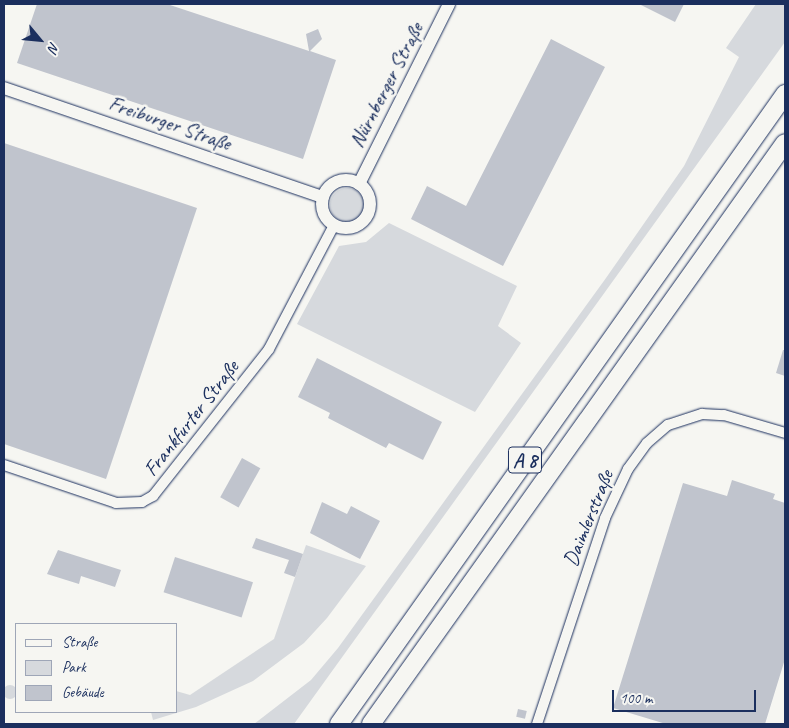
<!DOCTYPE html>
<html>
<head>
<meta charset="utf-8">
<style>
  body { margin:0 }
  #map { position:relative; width:789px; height:728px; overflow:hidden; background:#f6f6f2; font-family:Caveat,sans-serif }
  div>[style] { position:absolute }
  .green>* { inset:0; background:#d6d9dd }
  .round { border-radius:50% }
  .building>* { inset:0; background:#c0c4cd; transform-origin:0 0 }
  .roads { filter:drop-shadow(0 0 1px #1b2f5e) drop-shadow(0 0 1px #1b2f5e) }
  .minor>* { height:10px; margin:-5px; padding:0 5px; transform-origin:5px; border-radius:5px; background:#f6f6f2 }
  .tertiary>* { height:12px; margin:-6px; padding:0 6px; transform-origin:6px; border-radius:6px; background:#f6f6f2 }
  .tertiary>.ring { margin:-6px; padding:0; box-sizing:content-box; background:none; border:12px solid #f6f6f2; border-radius:50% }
  .motorway>* { height:18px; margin:-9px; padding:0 9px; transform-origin:9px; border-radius:9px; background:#f6f6f2 }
  span { translate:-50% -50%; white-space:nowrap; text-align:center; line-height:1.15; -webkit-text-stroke:5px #f6f6f2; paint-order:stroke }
  .shield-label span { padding:1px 4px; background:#f6f6f2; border:1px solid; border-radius:4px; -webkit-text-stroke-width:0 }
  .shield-label { font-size:20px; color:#1b2f5e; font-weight:700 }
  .street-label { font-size:21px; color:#1b2f5e }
  .frame { position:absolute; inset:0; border:5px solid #1b2f5e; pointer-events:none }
  .legend { position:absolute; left:15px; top:623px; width:162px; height:90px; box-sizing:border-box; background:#f6f6f2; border:1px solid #9ea6b7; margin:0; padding:6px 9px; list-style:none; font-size:15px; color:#1b2f5e }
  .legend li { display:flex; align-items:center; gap:10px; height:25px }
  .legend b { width:25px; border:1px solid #9ea6b7 }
  .north { position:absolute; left:15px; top:15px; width:50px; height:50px; -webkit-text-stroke:4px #f6f6f2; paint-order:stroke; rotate:118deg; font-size:14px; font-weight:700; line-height:20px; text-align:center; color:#1b2f5e }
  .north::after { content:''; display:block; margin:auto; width:18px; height:22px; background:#1b2f5e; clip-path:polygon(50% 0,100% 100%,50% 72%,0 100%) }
  .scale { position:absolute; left:612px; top:690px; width:144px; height:22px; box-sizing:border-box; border:2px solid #1b2f5e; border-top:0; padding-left:6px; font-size:15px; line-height:18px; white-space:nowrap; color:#1b2f5e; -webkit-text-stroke:4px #f6f6f2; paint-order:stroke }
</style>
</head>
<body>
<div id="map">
  <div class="green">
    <div style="clip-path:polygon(756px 4px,785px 4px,785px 42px,294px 724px,254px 724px,311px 680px,338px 648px,606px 278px,684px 166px,739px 57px,726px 48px)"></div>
    <div class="round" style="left:330px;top:188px;width:34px;height:34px"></div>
    <div style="clip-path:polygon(389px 223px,517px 286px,498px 326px,521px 343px,475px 412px,297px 324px,339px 246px,366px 242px)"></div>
    <div style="clip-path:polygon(306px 545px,366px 566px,327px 618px,304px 643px,253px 681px,196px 707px,153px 720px,151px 712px,176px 712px,176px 691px,190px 695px,274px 639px)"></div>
    <div class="round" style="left:3px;top:685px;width:14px;height:14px"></div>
  </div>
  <div class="building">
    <div style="clip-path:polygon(37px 4px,167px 4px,309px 51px,306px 34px,318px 29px,322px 39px,310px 51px,336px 60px,303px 159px,17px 63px)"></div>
    <div style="clip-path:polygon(639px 4px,684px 4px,675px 22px)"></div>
    <div style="clip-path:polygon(551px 39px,605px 67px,503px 266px,411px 219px,427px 186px,466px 206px)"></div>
    <div style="clip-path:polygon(4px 143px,197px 208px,106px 479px,4px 444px)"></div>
    <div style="clip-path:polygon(783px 350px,785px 350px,785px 376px,776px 373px)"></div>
    <div style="clip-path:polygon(317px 358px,442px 422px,423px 460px,389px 443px,386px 448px,328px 418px,330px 413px,298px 397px)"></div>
    <div style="left:242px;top:458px;width:21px;height:45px;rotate:29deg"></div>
    <div style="clip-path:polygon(732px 480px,775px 494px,773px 499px,785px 503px,785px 659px,765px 724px,666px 724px,613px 708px,683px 483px,727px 496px)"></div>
    <div style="clip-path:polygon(322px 502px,347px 514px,351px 506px,380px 521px,360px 559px,310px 533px)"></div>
    <div style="clip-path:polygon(256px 538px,303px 554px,295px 577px,284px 573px,289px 560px,252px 548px)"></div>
    <div style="clip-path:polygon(58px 550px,121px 570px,115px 587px,81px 576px,79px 584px,47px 574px)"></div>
    <div style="left:175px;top:557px;width:82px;height:37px;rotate:18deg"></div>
    <div style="left:518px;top:709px;width:9px;height:8px;rotate:13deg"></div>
  </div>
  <div class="roads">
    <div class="minor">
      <div style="left:4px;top:465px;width:118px;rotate:18.7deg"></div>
      <div style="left:116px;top:503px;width:26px;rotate:-2deg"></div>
      <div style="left:142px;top:502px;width:13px;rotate:-29deg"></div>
      <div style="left:153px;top:496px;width:187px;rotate:-51.7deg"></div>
      <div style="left:269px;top:349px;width:140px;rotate:-62.3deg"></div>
      <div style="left:537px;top:724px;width:217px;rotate:-71.7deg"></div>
      <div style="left:605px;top:518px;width:54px;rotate:-64.9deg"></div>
      <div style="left:628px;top:469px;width:32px;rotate:-54deg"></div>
      <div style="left:647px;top:443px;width:28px;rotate:-41deg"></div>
      <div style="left:668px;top:425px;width:36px;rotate:-18deg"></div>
      <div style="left:702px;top:414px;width:22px;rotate:3deg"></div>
      <div style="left:724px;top:415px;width:64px;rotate:16.4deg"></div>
    </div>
    <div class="tertiary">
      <div style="left:4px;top:88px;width:337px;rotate:18.9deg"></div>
      <div class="ring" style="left:322px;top:180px;width:36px;height:36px"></div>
      <div style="left:359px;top:184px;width:201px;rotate:-63.4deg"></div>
    </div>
    <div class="motorway">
      <div style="left:339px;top:724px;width:772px;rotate:-54.7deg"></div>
      <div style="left:371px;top:724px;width:713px;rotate:-54.53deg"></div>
    </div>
  </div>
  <div class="shield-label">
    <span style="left:525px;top:460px">A 8</span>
  </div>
  <div class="street-label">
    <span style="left:386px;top:85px;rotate:-63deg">Nürnberger Straße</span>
    <span style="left:170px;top:123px;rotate:19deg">Freiburger Straße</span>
    <span style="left:191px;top:418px;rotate:-52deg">Frankfurter Straße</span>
    <span style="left:588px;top:518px;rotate:-68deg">Daimlerstraße</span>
  </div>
  <div class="frame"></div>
  <ul class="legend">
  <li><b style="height:6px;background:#f6f6f2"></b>Straße</li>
  <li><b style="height:14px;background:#d6d9dd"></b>Park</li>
  <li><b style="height:14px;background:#c0c4cd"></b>Gebäude</li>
  </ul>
  <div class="north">N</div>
  <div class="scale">100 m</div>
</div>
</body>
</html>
